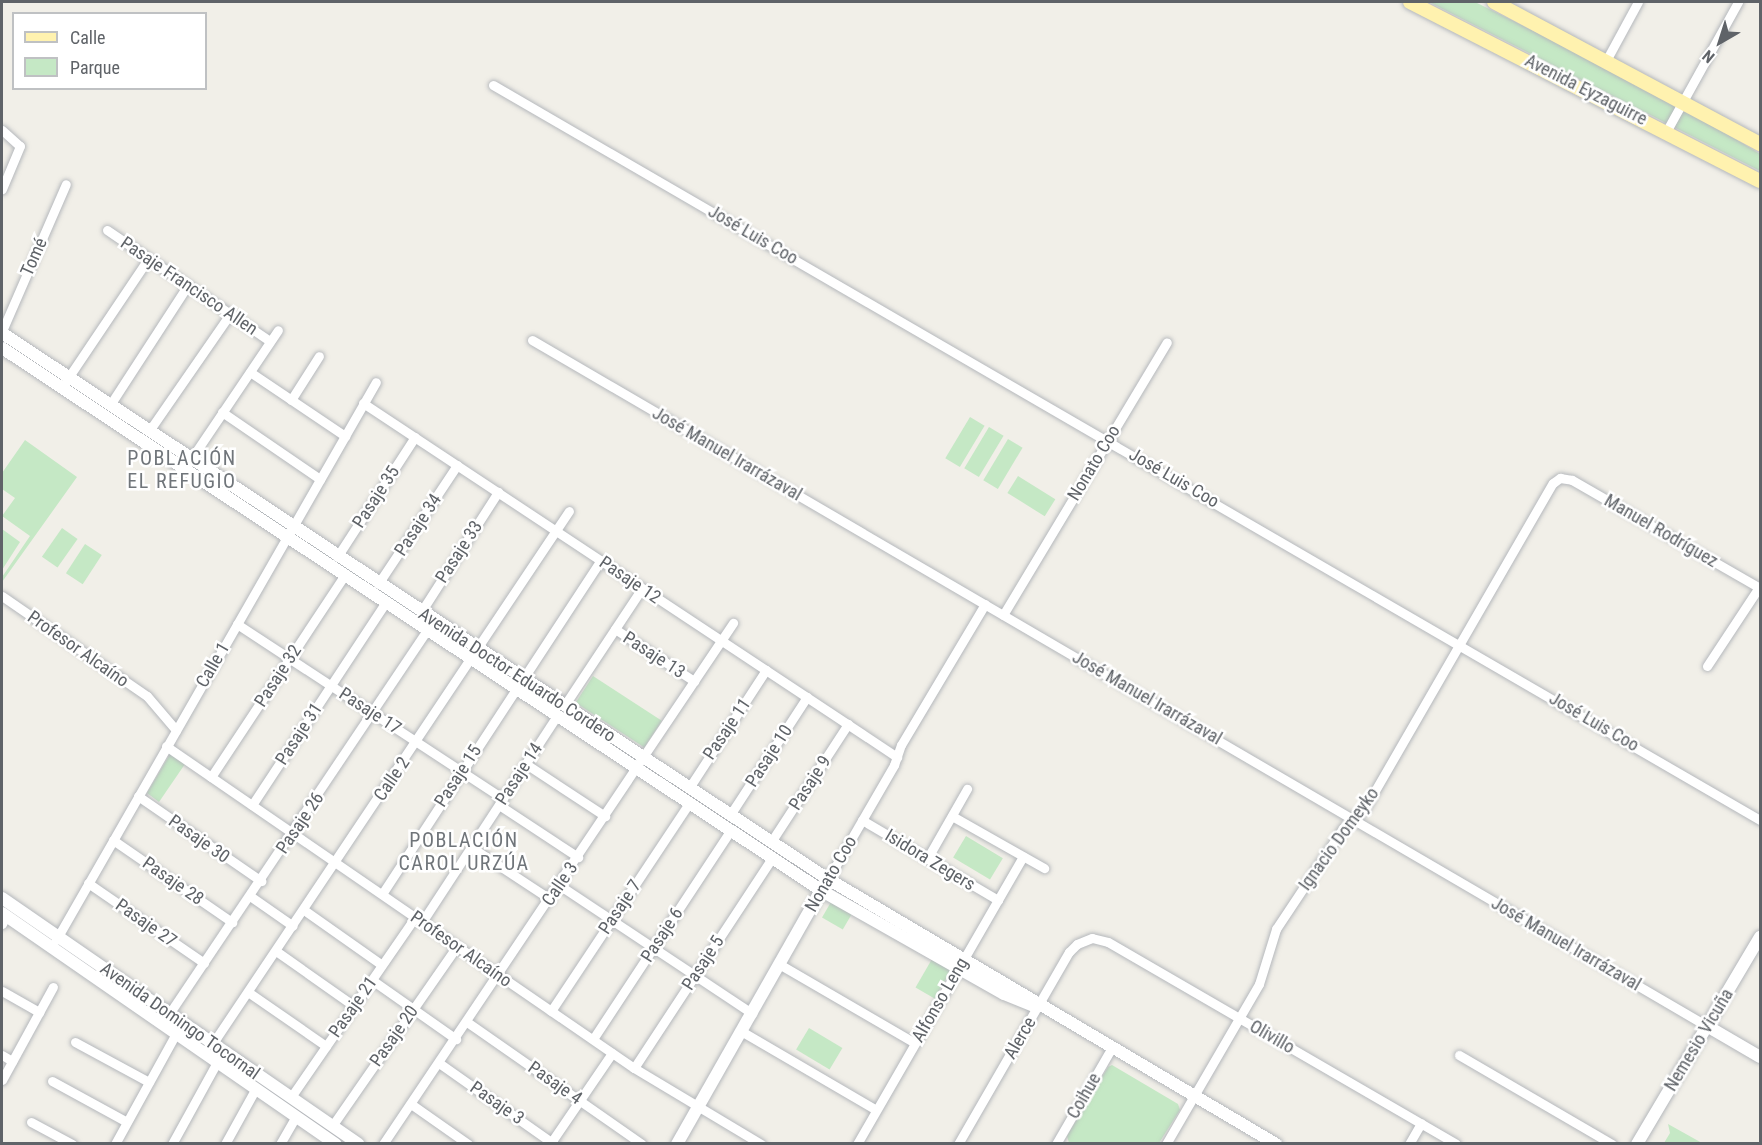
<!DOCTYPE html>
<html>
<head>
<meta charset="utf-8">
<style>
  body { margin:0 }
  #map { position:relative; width:1762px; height:1145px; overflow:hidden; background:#f1efe8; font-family:"Roboto Condensed",sans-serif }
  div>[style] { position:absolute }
  .green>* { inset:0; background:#c5e8c5; transform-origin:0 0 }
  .roads { filter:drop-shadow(0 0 2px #b5b8bc) drop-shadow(0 0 2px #b5b8bc) }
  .street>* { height:9px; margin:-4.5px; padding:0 4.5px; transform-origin:4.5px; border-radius:4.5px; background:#fff }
  .secondary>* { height:12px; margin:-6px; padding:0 6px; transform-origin:6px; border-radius:6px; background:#fff }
  .primary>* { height:14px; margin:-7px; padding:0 7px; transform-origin:7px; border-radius:7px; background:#fff2af }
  span { translate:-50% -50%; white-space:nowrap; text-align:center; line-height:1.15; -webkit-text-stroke:5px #fff; paint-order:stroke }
  .street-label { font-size:18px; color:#5f6368 }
  .neighbourhood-label { font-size:20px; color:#70757a; letter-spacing:1.5px }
  .frame { position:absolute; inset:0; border:3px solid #5f6368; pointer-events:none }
  .legend { position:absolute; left:12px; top:12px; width:195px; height:78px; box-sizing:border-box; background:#fff; border:2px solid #bfc1c3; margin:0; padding:8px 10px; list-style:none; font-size:18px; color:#5f6368 }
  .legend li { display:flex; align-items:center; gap:12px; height:30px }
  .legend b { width:30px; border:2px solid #bfc1c3 }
  .north { position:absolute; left:1690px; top:12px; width:60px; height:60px; -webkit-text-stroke:4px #fff; paint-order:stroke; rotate:219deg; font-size:16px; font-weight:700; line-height:24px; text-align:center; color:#5f6368 }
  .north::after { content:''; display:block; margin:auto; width:21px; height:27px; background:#5f6368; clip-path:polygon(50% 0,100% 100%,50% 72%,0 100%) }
</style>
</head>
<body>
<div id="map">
  <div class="green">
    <div style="clip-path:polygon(1429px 2px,1475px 2px,1667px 97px,1760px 154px,1760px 171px)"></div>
    <div style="left:970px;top:417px;width:17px;height:48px;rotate:31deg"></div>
    <div style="left:989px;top:427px;width:17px;height:48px;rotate:31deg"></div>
    <div style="left:1008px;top:439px;width:17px;height:48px;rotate:31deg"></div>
    <div style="clip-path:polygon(25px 440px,77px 477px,2px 582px,2px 577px,30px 536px,2px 516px,15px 498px,2px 489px,2px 473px)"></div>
    <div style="left:1018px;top:476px;width:44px;height:20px;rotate:32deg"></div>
    <div style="left:62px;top:528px;width:19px;height:35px;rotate:35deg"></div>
    <div style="clip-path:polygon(2px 529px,20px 542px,2px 570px)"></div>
    <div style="left:85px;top:544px;width:20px;height:35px;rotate:33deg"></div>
    <div style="left:593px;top:676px;width:82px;height:32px;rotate:33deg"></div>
    <div style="clip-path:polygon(170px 754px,185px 764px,159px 802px,147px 793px)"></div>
    <div style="left:966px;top:836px;width:43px;height:25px;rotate:31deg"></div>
    <div style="left:831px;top:902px;width:24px;height:18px;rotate:30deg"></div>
    <div style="left:932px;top:959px;width:22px;height:33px;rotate:30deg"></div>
    <div style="left:809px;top:1028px;width:39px;height:25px;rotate:31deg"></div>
    <div style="clip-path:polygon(1112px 1065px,1178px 1104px,1180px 1110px,1159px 1143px,1069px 1143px,1067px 1136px,1108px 1067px)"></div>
    <div style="clip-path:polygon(1668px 1124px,1702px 1143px,1664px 1143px,1670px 1133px)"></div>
  </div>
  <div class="roads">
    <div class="street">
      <div style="left:1607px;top:59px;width:65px;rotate:-61.5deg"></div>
      <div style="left:493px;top:85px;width:1465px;rotate:30.12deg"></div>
      <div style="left:2px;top:130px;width:24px;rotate:42deg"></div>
      <div style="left:20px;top:146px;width:47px;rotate:112.7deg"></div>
      <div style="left:1666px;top:132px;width:149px;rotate:-61deg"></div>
      <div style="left:107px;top:230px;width:197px;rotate:34.3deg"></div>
      <div style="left:2px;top:331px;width:160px;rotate:-66.5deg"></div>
      <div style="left:532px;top:340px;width:1361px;rotate:30.28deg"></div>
      <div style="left:250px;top:372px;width:115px;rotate:34deg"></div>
      <div style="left:66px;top:381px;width:147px;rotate:-56.1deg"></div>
      <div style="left:291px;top:400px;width:52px;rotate:-57.5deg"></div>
      <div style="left:363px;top:403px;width:641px;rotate:33.54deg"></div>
      <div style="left:110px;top:405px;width:143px;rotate:-57deg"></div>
      <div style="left:222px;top:412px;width:119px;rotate:34.4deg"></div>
      <div style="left:149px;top:431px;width:142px;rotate:-55.3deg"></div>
      <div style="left:189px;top:462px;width:159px;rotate:-56deg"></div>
      <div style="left:337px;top:557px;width:143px;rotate:-57deg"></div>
      <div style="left:378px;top:584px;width:143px;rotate:-56.4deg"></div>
      <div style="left:2px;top:596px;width:176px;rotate:34.6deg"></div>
      <div style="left:147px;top:696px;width:45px;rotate:49.5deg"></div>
      <div style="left:421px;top:612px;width:143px;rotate:-57.3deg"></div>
      <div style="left:1003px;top:615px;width:318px;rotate:-59deg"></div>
      <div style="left:237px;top:624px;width:318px;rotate:33.3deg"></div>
      <div style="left:615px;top:629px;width:95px;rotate:33.4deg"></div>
      <div style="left:1707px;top:666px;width:95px;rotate:-56.6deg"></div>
      <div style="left:523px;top:679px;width:142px;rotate:-56.8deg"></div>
      <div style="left:564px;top:706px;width:141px;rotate:-56.5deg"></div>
      <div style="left:166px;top:746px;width:568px;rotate:34.53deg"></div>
      <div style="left:634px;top:1068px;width:148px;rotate:30.9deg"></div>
      <div style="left:526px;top:764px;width:95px;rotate:33.4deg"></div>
      <div style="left:211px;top:777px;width:241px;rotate:-56.5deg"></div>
      <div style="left:689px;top:788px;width:141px;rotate:-56.9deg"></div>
      <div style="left:138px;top:796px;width:150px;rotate:34.6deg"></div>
      <div style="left:252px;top:805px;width:242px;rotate:-56.6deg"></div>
      <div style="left:499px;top:805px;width:95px;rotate:33.4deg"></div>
      <div style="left:730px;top:815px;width:141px;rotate:-56.9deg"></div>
      <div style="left:952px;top:816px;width:106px;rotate:29.5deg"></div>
      <div style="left:862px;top:820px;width:158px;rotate:30.5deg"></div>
      <div style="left:113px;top:840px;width:145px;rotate:34.6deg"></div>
      <div style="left:771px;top:842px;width:141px;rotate:-56.9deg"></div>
      <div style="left:471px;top:847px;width:95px;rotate:33.4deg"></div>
      <div style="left:927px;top:859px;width:81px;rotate:-60.3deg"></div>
      <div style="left:828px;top:879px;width:132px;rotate:-59.9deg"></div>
      <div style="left:894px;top:765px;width:21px;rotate:-71deg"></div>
      <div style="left:901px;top:745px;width:164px;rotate:-59.2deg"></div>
      <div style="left:88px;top:883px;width:141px;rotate:34.6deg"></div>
      <div style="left:559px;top:885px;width:232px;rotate:33.6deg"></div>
      <div style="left:382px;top:894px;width:245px;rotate:-56.8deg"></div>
      <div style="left:250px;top:896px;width:52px;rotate:34.9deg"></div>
      <div style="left:304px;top:910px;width:95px;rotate:35.2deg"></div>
      <div style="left:422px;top:922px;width:246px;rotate:-56.8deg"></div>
      <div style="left:2px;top:924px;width:9px;rotate:-63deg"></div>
      <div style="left:56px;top:940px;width:643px;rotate:-60.17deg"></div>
      <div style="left:276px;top:951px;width:95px;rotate:35.2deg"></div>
      <div style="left:779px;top:964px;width:157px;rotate:30.2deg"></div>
      <div style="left:372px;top:980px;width:103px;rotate:35.1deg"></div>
      <div style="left:2px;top:991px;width:43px;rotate:29.6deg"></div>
      <div style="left:248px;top:992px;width:95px;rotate:34.7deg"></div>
      <div style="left:551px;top:1011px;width:250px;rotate:-56.4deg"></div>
      <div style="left:169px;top:1014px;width:463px;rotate:-56.1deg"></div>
      <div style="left:467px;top:1022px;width:213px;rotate:34.9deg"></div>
      <div style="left:741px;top:1031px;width:156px;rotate:30.3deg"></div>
      <div style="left:593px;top:1039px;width:250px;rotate:-56.6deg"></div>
      <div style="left:75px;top:1042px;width:84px;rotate:28.4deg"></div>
      <div style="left:213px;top:1043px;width:640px;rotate:-56.21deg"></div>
      <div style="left:2px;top:1055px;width:12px;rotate:31deg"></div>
      <div style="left:1459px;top:1055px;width:177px;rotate:30.2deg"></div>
      <div style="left:439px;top:1063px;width:141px;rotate:35.2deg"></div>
      <div style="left:634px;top:1068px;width:251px;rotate:-56.7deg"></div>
      <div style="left:2px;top:1080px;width:106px;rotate:-61.3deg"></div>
      <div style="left:52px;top:1081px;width:85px;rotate:28.7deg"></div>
      <div style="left:291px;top:1097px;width:219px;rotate:-55.4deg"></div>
      <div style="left:411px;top:1104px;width:70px;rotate:35.1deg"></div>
      <div style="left:31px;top:1122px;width:47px;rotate:28.2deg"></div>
      <div style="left:332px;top:1126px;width:219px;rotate:-55.2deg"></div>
      <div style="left:115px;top:1144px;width:130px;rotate:-61.1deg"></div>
      <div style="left:172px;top:1144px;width:94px;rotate:-61.2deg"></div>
      <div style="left:225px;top:1144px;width:64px;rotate:-61deg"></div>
      <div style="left:280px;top:1144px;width:32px;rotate:-60deg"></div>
      <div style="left:383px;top:1144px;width:628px;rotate:-56.11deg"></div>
      <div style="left:550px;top:1144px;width:110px;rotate:-55.7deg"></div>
      <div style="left:857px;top:1144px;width:332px;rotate:-60deg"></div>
      <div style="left:958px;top:1144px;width:222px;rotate:-60deg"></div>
      <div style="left:1069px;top:952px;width:11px;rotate:-45deg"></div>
      <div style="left:1077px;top:944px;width:16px;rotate:-22deg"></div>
      <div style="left:1092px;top:938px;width:16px;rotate:14deg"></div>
      <div style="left:1108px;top:942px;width:402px;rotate:30.1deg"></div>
      <div style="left:1056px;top:1144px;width:110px;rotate:-59.9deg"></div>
      <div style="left:1166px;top:1144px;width:185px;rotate:-59.8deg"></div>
      <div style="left:1259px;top:984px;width:58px;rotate:-72.8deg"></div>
      <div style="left:1276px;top:929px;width:121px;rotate:-56.4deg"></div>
      <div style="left:1343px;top:828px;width:30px;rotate:-42deg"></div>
      <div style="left:1365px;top:808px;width:375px;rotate:-60deg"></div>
      <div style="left:1553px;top:483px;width:9px;rotate:-36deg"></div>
      <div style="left:1560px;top:478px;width:12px;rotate:9deg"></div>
      <div style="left:1572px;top:480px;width:217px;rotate:29.9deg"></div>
      <div style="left:1409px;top:1144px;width:24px;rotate:-60deg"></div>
    </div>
    <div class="secondary">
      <div style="left:2px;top:333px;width:990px;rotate:33.47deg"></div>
      <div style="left:828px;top:879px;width:521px;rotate:30.61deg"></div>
      <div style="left:2px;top:348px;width:983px;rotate:33.51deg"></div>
      <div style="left:822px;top:891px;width:209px;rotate:29.5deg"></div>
      <div style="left:1004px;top:994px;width:32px;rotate:22deg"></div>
      <div style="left:2px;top:898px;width:433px;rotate:34.6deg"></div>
      <div style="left:2px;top:913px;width:406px;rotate:34.7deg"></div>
      <div style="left:1707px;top:1026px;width:61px;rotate:30.3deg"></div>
      <div style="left:677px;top:1144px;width:299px;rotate:-60.4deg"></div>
      <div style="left:1637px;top:1144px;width:241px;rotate:-59.3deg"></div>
    </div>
    <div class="primary">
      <div style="left:1410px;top:2px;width:393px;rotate:27.1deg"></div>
      <div style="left:1494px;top:2px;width:302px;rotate:28.1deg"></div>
    </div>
  </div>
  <div class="street-label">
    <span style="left:1586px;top:90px;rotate:27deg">Avenida Eyzaguirre</span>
    <span style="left:753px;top:235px;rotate:30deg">José Luis Coo</span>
    <span style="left:34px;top:257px;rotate:-66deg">Tomé</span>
    <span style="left:189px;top:286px;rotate:34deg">Pasaje Francisco Allen</span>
    <span style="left:727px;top:454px;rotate:30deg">José Manuel Irarrázaval</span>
    <span style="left:1094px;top:463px;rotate:-59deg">Nonato Coo</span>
    <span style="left:1174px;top:478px;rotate:30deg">José Luis Coo</span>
    <span style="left:376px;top:497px;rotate:-57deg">Pasaje 35</span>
    <span style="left:418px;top:525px;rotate:-57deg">Pasaje 34</span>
    <span style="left:1661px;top:531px;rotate:30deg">Manuel Rodríguez</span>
    <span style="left:459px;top:552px;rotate:-57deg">Pasaje 33</span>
    <span style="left:630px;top:580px;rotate:34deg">Pasaje 12</span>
    <span style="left:78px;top:649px;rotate:35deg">Profesor Alcaíno</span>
    <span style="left:654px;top:655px;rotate:33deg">Pasaje 13</span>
    <span style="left:213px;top:665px;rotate:-60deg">Calle 1</span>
    <span style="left:517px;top:675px;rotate:33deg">Avenida Doctor Eduardo Cordero</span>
    <span style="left:278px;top:676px;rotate:-57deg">Pasaje 32</span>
    <span style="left:1147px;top:698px;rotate:30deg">José Manuel Irarrázaval</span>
    <span style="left:370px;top:711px;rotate:33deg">Pasaje 17</span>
    <span style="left:1594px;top:722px;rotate:30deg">José Luis Coo</span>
    <span style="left:727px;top:729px;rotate:-56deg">Pasaje 11</span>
    <span style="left:299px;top:734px;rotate:-57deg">Pasaje 31</span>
    <span style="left:769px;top:756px;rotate:-57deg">Pasaje 10</span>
    <span style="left:519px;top:774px;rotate:-57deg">Pasaje 14</span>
    <span style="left:458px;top:776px;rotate:-57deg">Pasaje 15</span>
    <span style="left:392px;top:779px;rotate:-56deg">Calle 2</span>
    <span style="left:810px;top:783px;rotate:-57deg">Pasaje 9</span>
    <span style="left:300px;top:823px;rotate:-56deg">Pasaje 26</span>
    <span style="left:199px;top:839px;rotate:35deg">Pasaje 30</span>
    <span style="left:1339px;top:839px;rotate:-54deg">Ignacio Domeyko</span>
    <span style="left:930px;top:860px;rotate:31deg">Isidora Zegers</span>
    <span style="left:831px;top:874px;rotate:-60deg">Nonato Coo</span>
    <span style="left:173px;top:881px;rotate:35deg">Pasaje 28</span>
    <span style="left:560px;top:884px;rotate:-56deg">Calle 3</span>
    <span style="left:620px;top:907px;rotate:-56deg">Pasaje 7</span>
    <span style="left:146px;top:923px;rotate:35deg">Pasaje 27</span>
    <span style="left:662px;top:935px;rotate:-57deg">Pasaje 6</span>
    <span style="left:1566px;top:944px;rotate:30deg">José Manuel Irarrázaval</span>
    <span style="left:461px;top:949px;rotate:35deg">Profesor Alcaíno</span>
    <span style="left:703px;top:963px;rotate:-57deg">Pasaje 5</span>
    <span style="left:940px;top:1000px;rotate:-60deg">Alfonso Leng</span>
    <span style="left:353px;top:1007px;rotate:-55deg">Pasaje 21</span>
    <span style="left:180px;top:1021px;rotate:35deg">Avenida Domingo Tocornal</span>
    <span style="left:394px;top:1036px;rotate:-55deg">Pasaje 20</span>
    <span style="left:1272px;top:1037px;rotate:30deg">Olivillo</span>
    <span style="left:1020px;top:1038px;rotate:-60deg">Alerce</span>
    <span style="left:1699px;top:1040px;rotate:-59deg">Nemesio Vicuña</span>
    <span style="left:555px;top:1083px;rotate:35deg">Pasaje 4</span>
    <span style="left:1084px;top:1096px;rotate:-60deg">Coihue</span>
    <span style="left:497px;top:1103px;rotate:35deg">Pasaje 3</span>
  </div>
  <div class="neighbourhood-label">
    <span style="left:182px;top:470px">POBLACIÓN<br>EL REFUGIO</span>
    <span style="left:464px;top:852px">POBLACIÓN<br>CAROL URZÚA</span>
  </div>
  <div class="frame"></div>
  <ul class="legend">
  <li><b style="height:8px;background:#fff2af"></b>Calle</li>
  <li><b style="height:16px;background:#c5e8c5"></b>Parque</li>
  </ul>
  <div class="north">N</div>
</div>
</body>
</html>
